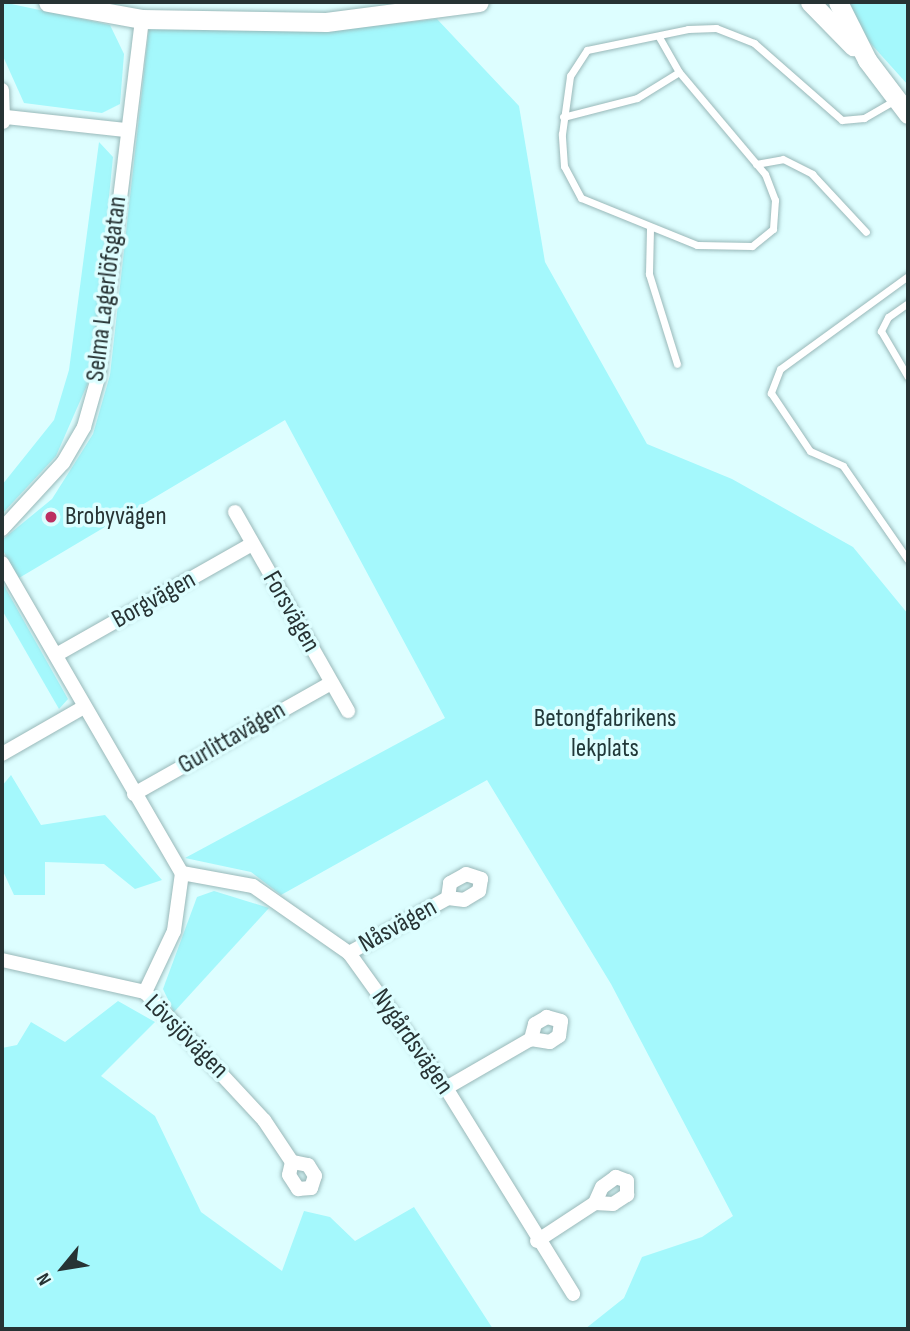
<!DOCTYPE html>
<html>
<head>
<meta charset="utf-8">
<style>
  body { margin:0 }
  #map { position:relative; width:910px; height:1331px; overflow:hidden; background:#ddfeff; font-family:"Sofia Sans Condensed",sans-serif }
  div>[style] { position:absolute }
  .green>* { inset:0; background:#a4f8fc }
  .roads { filter:drop-shadow(0 0 2px #99b8b9) drop-shadow(0 0 2px #99b8b9) }
  .lane>* { height:7px; margin:-3.5px; padding:0 3.5px; transform-origin:3.5px; border-radius:3.5px; background:#fff }
  .street>* { height:14px; margin:-7px; padding:0 7px; transform-origin:7px; border-radius:7px; background:#fff }
  .secondary>* { height:19px; margin:-9.5px; padding:0 9.5px; transform-origin:9.5px; border-radius:9.5px; background:#fff }
  .dots>* { width:19px; height:19px; translate:-50% -50%; box-sizing:border-box; border:4px solid #ddfeff; border-radius:50% }
  span { translate:-50% -50%; white-space:nowrap; text-align:center; line-height:1.15; -webkit-text-stroke:7px #ddfeff; paint-order:stroke }
  .street-label { font-size:26px; color:#273334 }
  .poi-label { font-size:26px; color:#273334 }
  .left { translate:0 -50%; text-align:left }
  .park-label { font-size:26px; color:#223839 }
  .frame { position:absolute; inset:0; border:4px solid #273334; pointer-events:none }
  .north { position:absolute; left:28px; top:1233px; width:70px; height:70px; -webkit-text-stroke:5px #ddfeff; paint-order:stroke; rotate:240deg; font-size:19px; font-weight:700; line-height:28px; text-align:center; color:#273334 }
  .north::after { content:''; display:block; margin:auto; width:24px; height:32px; background:#273334; clip-path:polygon(50% 0,100% 100%,50% 72%,0 100%) }
</style>
</head>
<body>
<div id="map">
  <div class="green">
    <div style="clip-path:polygon(2px 2px,110px 25px,124px 54px,120px 104px,102px 113px,24px 103px,2px 54px)"></div>
    <div style="clip-path:polygon(846px 2px,908px 2px,908px 85px,863px 35px)"></div>
    <div style="clip-path:polygon(437px 19px,519px 106px,545px 262px,647px 444px,732px 479px,853px 547px,908px 614px,908px 1329px,585px 1329px,624px 1298px,642px 1257px,702px 1237px,733px 1216px,611px 984px,487px 780px,281px 895px,251px 872px,185px 858px,445px 718px,285px 420px,19px 578px,2px 549px,2px 540px,52px 499px,93px 434px,110px 375px,149px 28px,327px 31px)"></div>
    <div style="clip-path:polygon(99px 142px,113px 157px,91px 376px,56px 456px,2px 514px,2px 485px,54px 420px,69px 370px)"></div>
    <div style="clip-path:polygon(2px 582px,68px 699px,59px 709px,2px 610px)"></div>
    <div style="clip-path:polygon(11px 775px,41px 825px,105px 815px,162px 880px,135px 889px,104px 864px,45px 862px,45px 895px,14px 895px,2px 869px,2px 786px)"></div>
    <div style="clip-path:polygon(214px 891px,269px 908px,174px 1012px,163px 989px,197px 897px)"></div>
    <div style="clip-path:polygon(118px 1001px,155px 1022px,101px 1076px,155px 1116px,201px 1212px,282px 1271px,304px 1211px,330px 1217px,355px 1241px,414px 1207px,493px 1329px,2px 1329px,2px 1048px,17px 1045px,31px 1022px,65px 1042px)"></div>
  </div>
  <div class="roads">
    <div class="lane">
      <div style="left:659px;top:37px;width:40px;rotate:60.3deg"></div>
      <div style="left:679px;top:72px;width:133px;rotate:49.9deg"></div>
      <div style="left:765px;top:174px;width:28px;rotate:69deg"></div>
      <div style="left:775px;top:200px;width:29px;rotate:94deg"></div>
      <div style="left:773px;top:229px;width:27px;rotate:141deg"></div>
      <div style="left:752px;top:246px;width:55px;rotate:-179deg"></div>
      <div style="left:697px;top:245px;width:125px;rotate:-157.9deg"></div>
      <div style="left:581px;top:198px;width:36px;rotate:-118deg"></div>
      <div style="left:564px;top:166px;width:32px;rotate:-94deg"></div>
      <div style="left:562px;top:134px;width:59px;rotate:-82.1deg"></div>
      <div style="left:570px;top:76px;width:31px;rotate:-57deg"></div>
      <div style="left:587px;top:50px;width:103px;rotate:-11.7deg"></div>
      <div style="left:688px;top:29px;width:28px;rotate:-2deg"></div>
      <div style="left:716px;top:28px;width:41px;rotate:21.5deg"></div>
      <div style="left:754px;top:43px;width:117px;rotate:41.2deg"></div>
      <div style="left:842px;top:120px;width:22px;rotate:-5deg"></div>
      <div style="left:864px;top:118px;width:34px;rotate:-30deg"></div>
      <div style="left:563px;top:117px;width:76px;rotate:-14.4deg"></div>
      <div style="left:637px;top:98px;width:49px;rotate:-31.8deg"></div>
      <div style="left:756px;top:164px;width:27px;rotate:-10deg"></div>
      <div style="left:783px;top:159px;width:33px;rotate:27deg"></div>
      <div style="left:812px;top:174px;width:79px;rotate:47deg"></div>
      <div style="left:650px;top:229px;width:45px;rotate:91.3deg"></div>
      <div style="left:649px;top:274px;width:94px;rotate:72.7deg"></div>
      <div style="left:908px;top:276px;width:158px;rotate:144deg"></div>
      <div style="left:780px;top:369px;width:26px;rotate:111deg"></div>
      <div style="left:771px;top:393px;width:70px;rotate:56.1deg"></div>
      <div style="left:810px;top:451px;width:36px;rotate:24deg"></div>
      <div style="left:843px;top:466px;width:114px;rotate:55.3deg"></div>
      <div style="left:908px;top:303px;width:24px;rotate:145deg"></div>
      <div style="left:888px;top:317px;width:16px;rotate:117deg"></div>
      <div style="left:881px;top:331px;width:53px;rotate:59.6deg"></div>
    </div>
    <div class="street">
      <div style="left:2px;top:90px;width:32px;rotate:88deg"></div>
      <div style="left:6px;top:117px;width:120px;rotate:6.2deg"></div>
      <div style="left:235px;top:512px;width:229px;rotate:60.4deg"></div>
      <div style="left:2px;top:529px;width:90px;rotate:-47.3deg"></div>
      <div style="left:63px;top:463px;width:42px;rotate:-59.7deg"></div>
      <div style="left:84px;top:427px;width:51px;rotate:-74.1deg"></div>
      <div style="left:98px;top:378px;width:362px;rotate:-83deg"></div>
      <div style="left:2px;top:563px;width:358px;rotate:59.9deg"></div>
      <div style="left:182px;top:873px;width:59px;rotate:97.9deg"></div>
      <div style="left:174px;top:931px;width:68px;rotate:115.4deg"></div>
      <div style="left:56px;top:655px;width:225px;rotate:-29.5deg"></div>
      <div style="left:2px;top:754px;width:95px;rotate:-29.8deg"></div>
      <div style="left:134px;top:794px;width:226px;rotate:-29.4deg"></div>
      <div style="left:182px;top:873px;width:72px;rotate:10.4deg"></div>
      <div style="left:253px;top:886px;width:117px;rotate:34.9deg"></div>
      <div style="left:349px;top:953px;width:166px;rotate:54.3deg"></div>
      <div style="left:446px;top:1088px;width:242px;rotate:58.3deg"></div>
      <div style="left:349px;top:953px;width:113px;rotate:-29.1deg"></div>
      <div style="left:448px;top:898px;width:15px;rotate:-82deg"></div>
      <div style="left:450px;top:883px;width:18px;rotate:-29deg"></div>
      <div style="left:466px;top:874px;width:16px;rotate:18deg"></div>
      <div style="left:481px;top:879px;width:12px;rotate:99deg"></div>
      <div style="left:479px;top:891px;width:17px;rotate:149deg"></div>
      <div style="left:464px;top:900px;width:16px;rotate:-173deg"></div>
      <div style="left:2px;top:960px;width:147px;rotate:12.6deg"></div>
      <div style="left:145px;top:992px;width:175px;rotate:47.1deg"></div>
      <div style="left:264px;top:1120px;width:50px;rotate:56.3deg"></div>
      <div style="left:292px;top:1162px;width:13px;rotate:103deg"></div>
      <div style="left:289px;top:1175px;width:17px;rotate:57deg"></div>
      <div style="left:298px;top:1189px;width:13px;rotate:-4deg"></div>
      <div style="left:311px;top:1188px;width:13px;rotate:-72deg"></div>
      <div style="left:315px;top:1176px;width:13px;rotate:-122deg"></div>
      <div style="left:308px;top:1165px;width:16px;rotate:-169deg"></div>
      <div style="left:446px;top:1088px;width:98px;rotate:-30deg"></div>
      <div style="left:531px;top:1039px;width:19px;rotate:9deg"></div>
      <div style="left:550px;top:1042px;width:11px;rotate:-34deg"></div>
      <div style="left:559px;top:1036px;width:15px;rotate:-82deg"></div>
      <div style="left:561px;top:1021px;width:15px;rotate:-164deg"></div>
      <div style="left:547px;top:1017px;width:14px;rotate:150deg"></div>
      <div style="left:535px;top:1024px;width:16px;rotate:105deg"></div>
      <div style="left:537px;top:1241px;width:69px;rotate:-33.2deg"></div>
      <div style="left:595px;top:1203px;width:18px;rotate:3deg"></div>
      <div style="left:613px;top:1204px;width:17px;rotate:-33deg"></div>
      <div style="left:627px;top:1195px;width:14px;rotate:-90deg"></div>
      <div style="left:627px;top:1181px;width:12px;rotate:-160deg"></div>
      <div style="left:616px;top:1177px;width:17px;rotate:144deg"></div>
      <div style="left:602px;top:1187px;width:17px;rotate:114deg"></div>
    </div>
    <div class="secondary">
      <div style="left:48px;top:2px;width:96px;rotate:10.3deg"></div>
      <div style="left:142px;top:19px;width:184px;rotate:0.9deg"></div>
      <div style="left:326px;top:22px;width:154px;rotate:-7.4deg"></div>
      <div style="left:810px;top:2px;width:62px;rotate:45.7deg"></div>
      <div style="left:838px;top:2px;width:65px;rotate:63.4deg"></div>
      <div style="left:867px;top:60px;width:68px;rotate:52.8deg"></div>
    </div>
  </div>
  <div class="dots">
    <div style="left:51px;top:517px;background:#bc2f61"></div>
  </div>
  <div class="street-label">
    <span style="left:107px;top:289px;rotate:-83deg">Selma Lagerlöfsgatan</span>
    <span style="left:154px;top:600px;rotate:-29deg">Borgvägen</span>
    <span style="left:291px;top:612px;rotate:60deg">Forsvägen</span>
    <span style="left:232px;top:738px;rotate:-30deg">Gurlittavägen</span>
    <span style="left:398px;top:926px;rotate:-29deg">Nåsvägen</span>
    <span style="left:186px;top:1037px;rotate:45deg">Lövsjövägen</span>
    <span style="left:412px;top:1042px;rotate:55deg">Nygårdsvägen</span>
  </div>
  <div class="poi-label">
    <span class="left" style="left:65px;top:517px">Brobyvägen</span>
  </div>
  <div class="park-label">
    <span style="left:605px;top:734px">Betongfabrikens<br>lekplats</span>
  </div>
  <div class="frame"></div>
  <div class="north">N</div>
</div>
</body>
</html>
